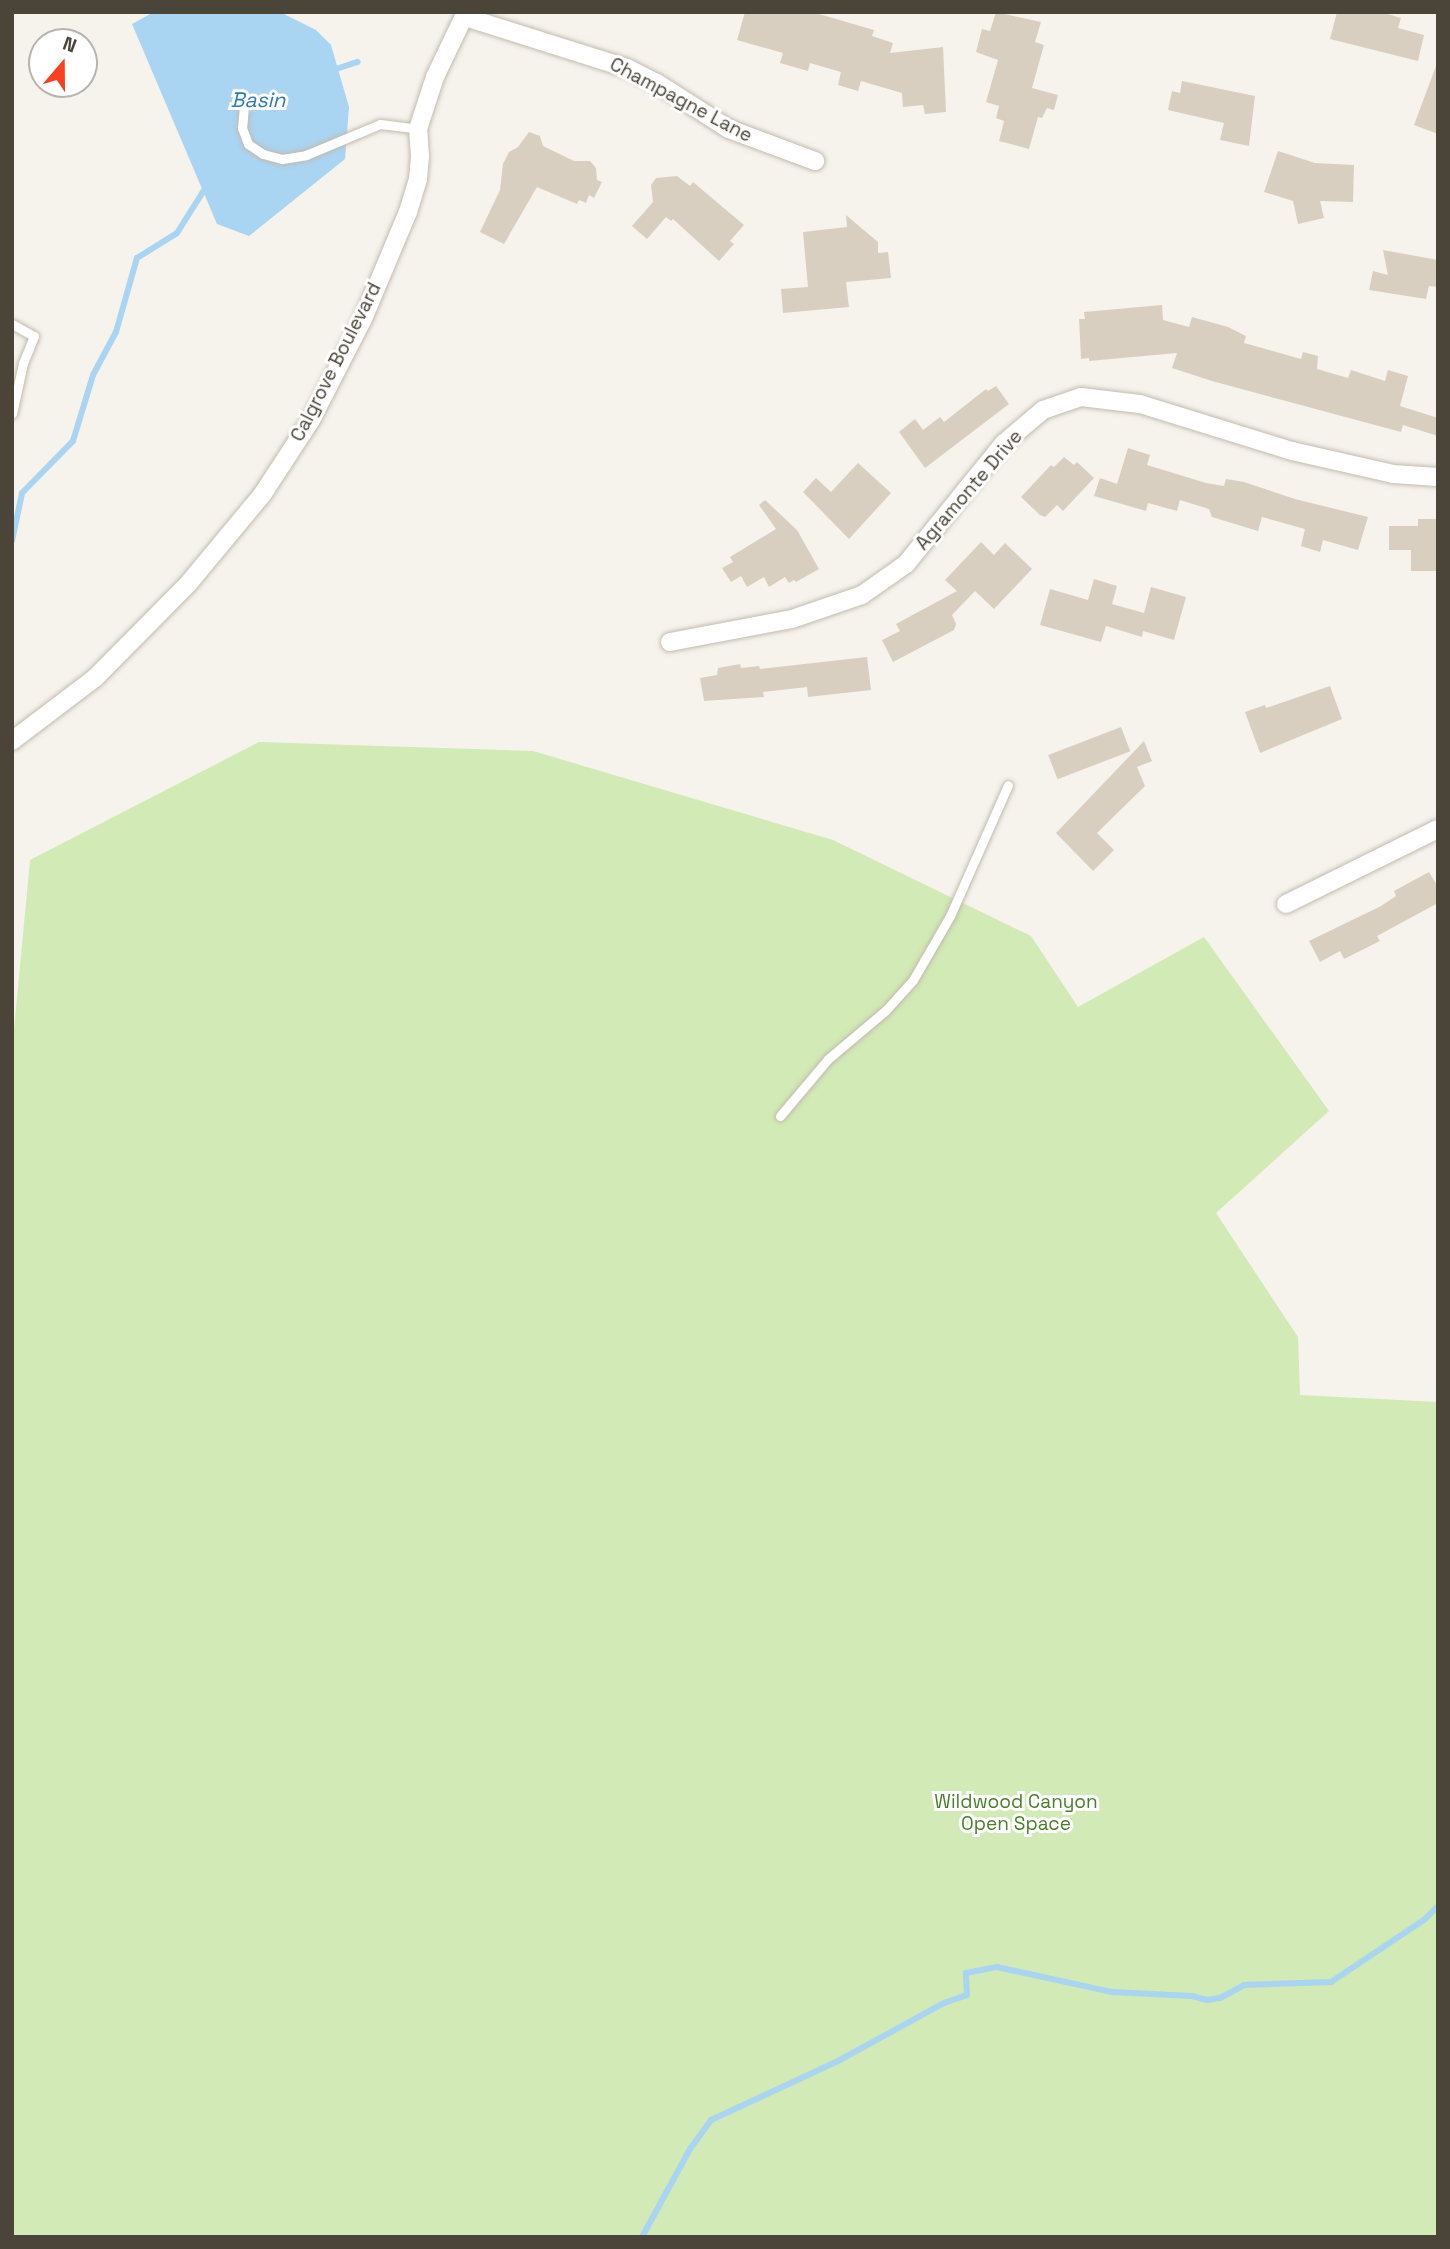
<!DOCTYPE html>
<html>
<head>
<meta charset="utf-8">
<style>
  body { margin:0 }
  #map { position:relative; width:1450px; height:2249px; overflow:hidden; background:#f6f3ec; font-family:"Space Grotesk",sans-serif }
  div>[style] { position:absolute }
  .green>* { inset:0; background:#d2eab5 }
  .water>* { inset:0; background:#a9d4f2 }
  .stream>* { height:6px; margin:-3px; padding:0 3px; transform-origin:3px; border-radius:3px; background:#a9d4f2 }
  .building>* { inset:0; background:#d8cfc1; transform-origin:0 0 }
  .roads { filter:drop-shadow(0 0 2px #c2bbae) drop-shadow(0 0 2px #c2bbae) }
  .service>* { height:9px; margin:-4.5px; padding:0 4.5px; transform-origin:4.5px; border-radius:4.5px; background:#fff }
  .minor>* { height:18px; margin:-9px; padding:0 9px; transform-origin:9px; border-radius:9px; background:#fff }
  span { translate:-50% -50%; white-space:nowrap; text-align:center; line-height:1.15; -webkit-text-stroke:6px #fff; paint-order:stroke }
  .street-label { font-size:19px; color:#4b4439 }
  .park-label { font-size:19px; color:#4a7f2a }
  .water-label { font-size:21px; color:#2e7ab2; font-style:italic }
  .frame { position:absolute; inset:0; border:14px solid #4b4439; pointer-events:none }
  .north { position:absolute; left:28px; top:28px; width:70px; height:70px; box-sizing:border-box; background:#fff; border:2px solid #b7b4b0; border-radius:50%; rotate:20deg; font-size:19px; font-weight:700; line-height:28px; text-align:center; color:#4b4439 }
  .north::after { content:''; display:block; margin:auto; width:24px; height:32px; background:#fc3f1d; clip-path:polygon(50% 0,100% 100%,50% 72%,0 100%) }
</style>
</head>
<body>
<div id="map">
  <div class="green">
    <div style="clip-path:polygon(259px 742px,533px 751px,833px 840px,1031px 936px,1078px 1007px,1204px 937px,1329px 1111px,1216px 1213px,1298px 1337px,1300px 1395px,1438px 1402px,1438px 2237px,12px 2237px,12px 1051px,30px 860px)"></div>
  </div>
  <div class="water">
    <div style="clip-path:polygon(154px 12px,280px 12px,316px 30px,331px 45px,349px 107px,345px 159px,249px 236px,217px 224px,132px 24px)"></div>
  </div>
  <div class="stream">
    <div style="left:333px;top:70px;width:26px;rotate:-18deg"></div>
    <div style="left:12px;top:541px;width:49px;rotate:-78.2deg"></div>
    <div style="left:22px;top:493px;width:73px;rotate:-45.6deg"></div>
    <div style="left:73px;top:441px;width:69px;rotate:-73.1deg"></div>
    <div style="left:93px;top:375px;width:49px;rotate:-61.9deg"></div>
    <div style="left:116px;top:332px;width:77px;rotate:-74.2deg"></div>
    <div style="left:137px;top:258px;width:47px;rotate:-32deg"></div>
    <div style="left:177px;top:233px;width:58px;rotate:-57.7deg"></div>
    <div style="left:642px;top:2237px;width:100px;rotate:-61.4deg"></div>
    <div style="left:690px;top:2149px;width:36px;rotate:-54deg"></div>
    <div style="left:711px;top:2120px;width:140px;rotate:-24.9deg"></div>
    <div style="left:838px;top:2061px;width:121px;rotate:-28.7deg"></div>
    <div style="left:944px;top:2003px;width:24px;rotate:-19deg"></div>
    <div style="left:967px;top:1995px;width:22px;rotate:-93deg"></div>
    <div style="left:966px;top:1973px;width:32px;rotate:-11deg"></div>
    <div style="left:997px;top:1967px;width:118px;rotate:12.3deg"></div>
    <div style="left:1112px;top:1992px;width:80px;rotate:2.9deg"></div>
    <div style="left:1192px;top:1996px;width:16px;rotate:15deg"></div>
    <div style="left:1207px;top:2000px;width:13px;rotate:-9deg"></div>
    <div style="left:1220px;top:1998px;width:27px;rotate:-28deg"></div>
    <div style="left:1244px;top:1985px;width:87px;rotate:-2deg"></div>
    <div style="left:1331px;top:1982px;width:112px;rotate:-33.7deg"></div>
    <div style="left:1424px;top:1920px;width:20px;rotate:-45deg"></div>
  </div>
  <div class="building">
    <div style="clip-path:polygon(745px 12px,812px 12px,874px 30px,872px 36px,893px 43px,890px 53px,943px 47px,946px 112px,925px 114px,923px 105px,903px 107px,902px 93px,861px 81px,858px 91px,838px 85px,841px 72px,810px 63px,808px 71px,780px 63px,783px 53px,737px 40px)"></div>
    <div style="clip-path:polygon(996px 12px,1041px 22px,1035px 42px,1044px 45px,1032px 88px,1058px 95px,1054px 110px,1047px 108px,1042px 118px,1038px 117px,1029px 149px,999px 141px,1004px 121px,996px 118px,999px 106px,986px 102px,998px 60px,976px 52px,982px 29px,990px 31px)"></div>
    <div style="clip-path:polygon(1337px 12px,1381px 12px,1401px 18px,1398px 28px,1424px 35px,1418px 61px,1330px 39px)"></div>
    <div style="clip-path:polygon(1436px 66px,1438px 66px,1438px 134px,1414px 125px)"></div>
    <div style="clip-path:polygon(1182px 81px,1255px 96px,1249px 146px,1220px 140px,1224px 123px,1168px 110px,1172px 91px,1180px 93px)"></div>
    <div style="clip-path:polygon(529px 132px,540px 136px,543px 146px,574px 161px,590px 161px,596px 168px,597px 180px,602px 182px,594px 198px,589px 195px,586px 203px,579px 200px,577px 204px,537px 187px,504px 244px,480px 232px,500px 190px,503px 164px,509px 152px,518px 147px)"></div>
    <div style="clip-path:polygon(1278px 151px,1315px 163px,1354px 165px,1353px 202px,1320px 201px,1324px 218px,1298px 224px,1293px 201px,1264px 192px)"></div>
    <div style="clip-path:polygon(677px 176px,690px 186px,693px 182px,744px 225px,730px 241px,734px 244px,719px 261px,673px 219px,671px 221px,666px 217px,647px 239px,632px 226px,653px 202px,651px 185px,656px 178px)"></div>
    <div style="clip-path:polygon(846px 215px,878px 242px,878px 253px,888px 252px,891px 278px,846px 282px,849px 307px,783px 313px,781px 289px,808px 287px,803px 232px,847px 227px)"></div>
    <div style="clip-path:polygon(1383px 250px,1438px 260px,1438px 287px,1429px 286px,1426px 299px,1369px 290px,1373px 271px,1388px 275px)"></div>
    <div style="clip-path:polygon(1162px 305px,1163px 320px,1189px 327px,1192px 317px,1228px 327px,1246px 336px,1244px 343px,1301px 359px,1303px 352px,1318px 356px,1317px 369px,1348px 378px,1351px 370px,1385px 381px,1388px 370px,1408px 376px,1400px 406px,1438px 418px,1438px 436px,1403px 425px,1401px 432px,1212px 381px,1172px 368px,1177px 353px,1089px 361px,1089px 358px,1081px 359px,1079px 319px,1085px 319px,1084px 312px)"></div>
    <div style="clip-path:polygon(996px 386px,1009px 404px,925px 468px,899px 432px,915px 419px,923px 430px,940px 417px,944px 422px,986px 389px,988px 391px)"></div>
    <div style="clip-path:polygon(1128px 448px,1150px 455px,1147px 465px,1206px 483px,1224px 486px,1226px 479px,1244px 482px,1295px 499px,1368px 517px,1358px 550px,1323px 540px,1320px 552px,1301px 546px,1305px 529px,1262px 517px,1258px 531px,1212px 517px,1209px 509px,1180px 500px,1177px 511px,1148px 503px,1146px 511px,1094px 496px,1100px 478px,1117px 484px)"></div>
    <div style="clip-path:polygon(1064px 457px,1074px 465px,1077px 462px,1094px 478px,1063px 511px,1057px 505px,1045px 517px,1040px 515px,1021px 497px,1051px 465px,1054px 467px)"></div>
    <div style="clip-path:polygon(858px 463px,891px 493px,849px 539px,803px 492px,816px 478px,831px 492px)"></div>
    <div style="clip-path:polygon(765px 500px,797px 530px,819px 569px,796px 582px,794px 580px,789px 583px,785px 577px,769px 587px,764px 577px,747px 587px,741px 576px,731px 582px,722px 568px,733px 562px,730px 557px,776px 529px,759px 505px)"></div>
    <div style="clip-path:polygon(1418px 519px,1438px 519px,1438px 571px,1411px 571px,1411px 550px,1389px 550px,1389px 526px,1418px 526px)"></div>
    <div style="clip-path:polygon(981px 542px,994px 555px,1005px 543px,1032px 569px,994px 609px,975px 591px,952px 615px,956px 624px,954px 630px,893px 662px,882px 640px,900px 631px,896px 624px,957px 591px,945px 580px)"></div>
    <div style="clip-path:polygon(1094px 579px,1117px 586px,1112px 604px,1144px 613px,1151px 587px,1186px 597px,1174px 640px,1143px 631px,1142px 637px,1106px 626px,1101px 642px,1040px 625px,1050px 589px,1088px 600px)"></div>
    <div style="clip-path:polygon(867px 657px,871px 690px,808px 697px,807px 687px,763px 692px,764px 697px,704px 701px,700px 678px,717px 675px,718px 668px,740px 664px,741px 668px,759px 666px,760px 669px)"></div>
    <div style="clip-path:polygon(1330px 686px,1342px 719px,1260px 753px,1245px 712px,1265px 705px,1266px 708px)"></div>
    <div style="left:1121px;top:727px;width:26px;height:78px;rotate:69deg"></div>
    <div style="clip-path:polygon(1144px 741px,1152px 761px,1137px 767px,1145px 786px,1097px 833px,1114px 850px,1093px 871px,1056px 833px)"></div>
    <div style="clip-path:polygon(1429px 872px,1438px 887px,1438px 903px,1377px 936px,1380px 941px,1344px 959px,1340px 951px,1320px 962px,1309px 941px,1381px 906px,1396px 896px,1394px 891px)"></div>
  </div>
  <div class="roads">
    <div class="service">
      <div style="left:244px;top:106px;width:22px;rotate:95deg"></div>
      <div style="left:242px;top:128px;width:17px;rotate:69deg"></div>
      <div style="left:248px;top:144px;width:18px;rotate:34deg"></div>
      <div style="left:263px;top:154px;width:20px;rotate:15deg"></div>
      <div style="left:282px;top:159px;width:24px;rotate:-9deg"></div>
      <div style="left:306px;top:155px;width:80px;rotate:-22.7deg"></div>
      <div style="left:380px;top:124px;width:38px;rotate:7deg"></div>
      <div style="left:12px;top:324px;width:25px;rotate:29deg"></div>
      <div style="left:34px;top:336px;width:29px;rotate:112deg"></div>
      <div style="left:23px;top:363px;width:52px;rotate:102.2deg"></div>
      <div style="left:780px;top:1116px;width:75px;rotate:-49.9deg"></div>
      <div style="left:828px;top:1059px;width:76px;rotate:-40.2deg"></div>
      <div style="left:886px;top:1010px;width:40px;rotate:-48deg"></div>
      <div style="left:913px;top:980px;width:74px;rotate:-60deg"></div>
      <div style="left:950px;top:916px;width:143px;rotate:-66.1deg"></div>
    </div>
    <div class="minor">
      <div style="left:465px;top:17px;width:170px;rotate:17.5deg"></div>
      <div style="left:627px;top:68px;width:34px;rotate:27deg"></div>
      <div style="left:657px;top:83px;width:85px;rotate:32.6deg"></div>
      <div style="left:729px;top:129px;width:92px;rotate:20.4deg"></div>
      <div style="left:670px;top:642px;width:124px;rotate:-10.7deg"></div>
      <div style="left:792px;top:619px;width:74px;rotate:-18.9deg"></div>
      <div style="left:862px;top:595px;width:54px;rotate:-35.2deg"></div>
      <div style="left:906px;top:564px;width:156px;rotate:-51deg"></div>
      <div style="left:1004px;top:443px;width:51px;rotate:-40.2deg"></div>
      <div style="left:1043px;top:410px;width:40px;rotate:-18.9deg"></div>
      <div style="left:1081px;top:397px;width:59px;rotate:6.8deg"></div>
      <div style="left:1140px;top:404px;width:159px;rotate:17.2deg"></div>
      <div style="left:1292px;top:451px;width:104px;rotate:12.8deg"></div>
      <div style="left:1393px;top:474px;width:45px;rotate:3.8deg"></div>
      <div style="left:12px;top:741px;width:104px;rotate:-37.2deg"></div>
      <div style="left:95px;top:678px;width:132px;rotate:-45.3deg"></div>
      <div style="left:188px;top:584px;width:116px;rotate:-50.3deg"></div>
      <div style="left:262px;top:495px;width:90px;rotate:-56.8deg"></div>
      <div style="left:311px;top:420px;width:114px;rotate:-62.8deg"></div>
      <div style="left:363px;top:319px;width:116px;rotate:-67.2deg"></div>
      <div style="left:408px;top:212px;width:34px;rotate:-73deg"></div>
      <div style="left:418px;top:179px;width:23px;rotate:-85deg"></div>
      <div style="left:420px;top:156px;width:27px;rotate:-94deg"></div>
      <div style="left:418px;top:129px;width:55px;rotate:-71.9deg"></div>
      <div style="left:435px;top:77px;width:72px;rotate:-64.5deg"></div>
      <div style="left:1286px;top:904px;width:169px;rotate:-26.3deg"></div>
    </div>
  </div>
  <div class="street-label">
    <span style="left:681px;top:100px;rotate:28deg">Champagne Lane</span>
    <span style="left:336px;top:362px;rotate:-63deg">Calgrove Boulevard</span>
    <span style="left:969px;top:490px;rotate:-49deg">Agramonte Drive</span>
  </div>
  <div class="park-label">
    <span style="left:1016px;top:1813px">Wildwood Canyon<br>Open Space</span>
  </div>
  <div class="water-label">
    <span style="left:258px;top:100px">Basin</span>
  </div>
  <div class="frame"></div>
  <div class="north">N</div>
</div>
</body>
</html>
